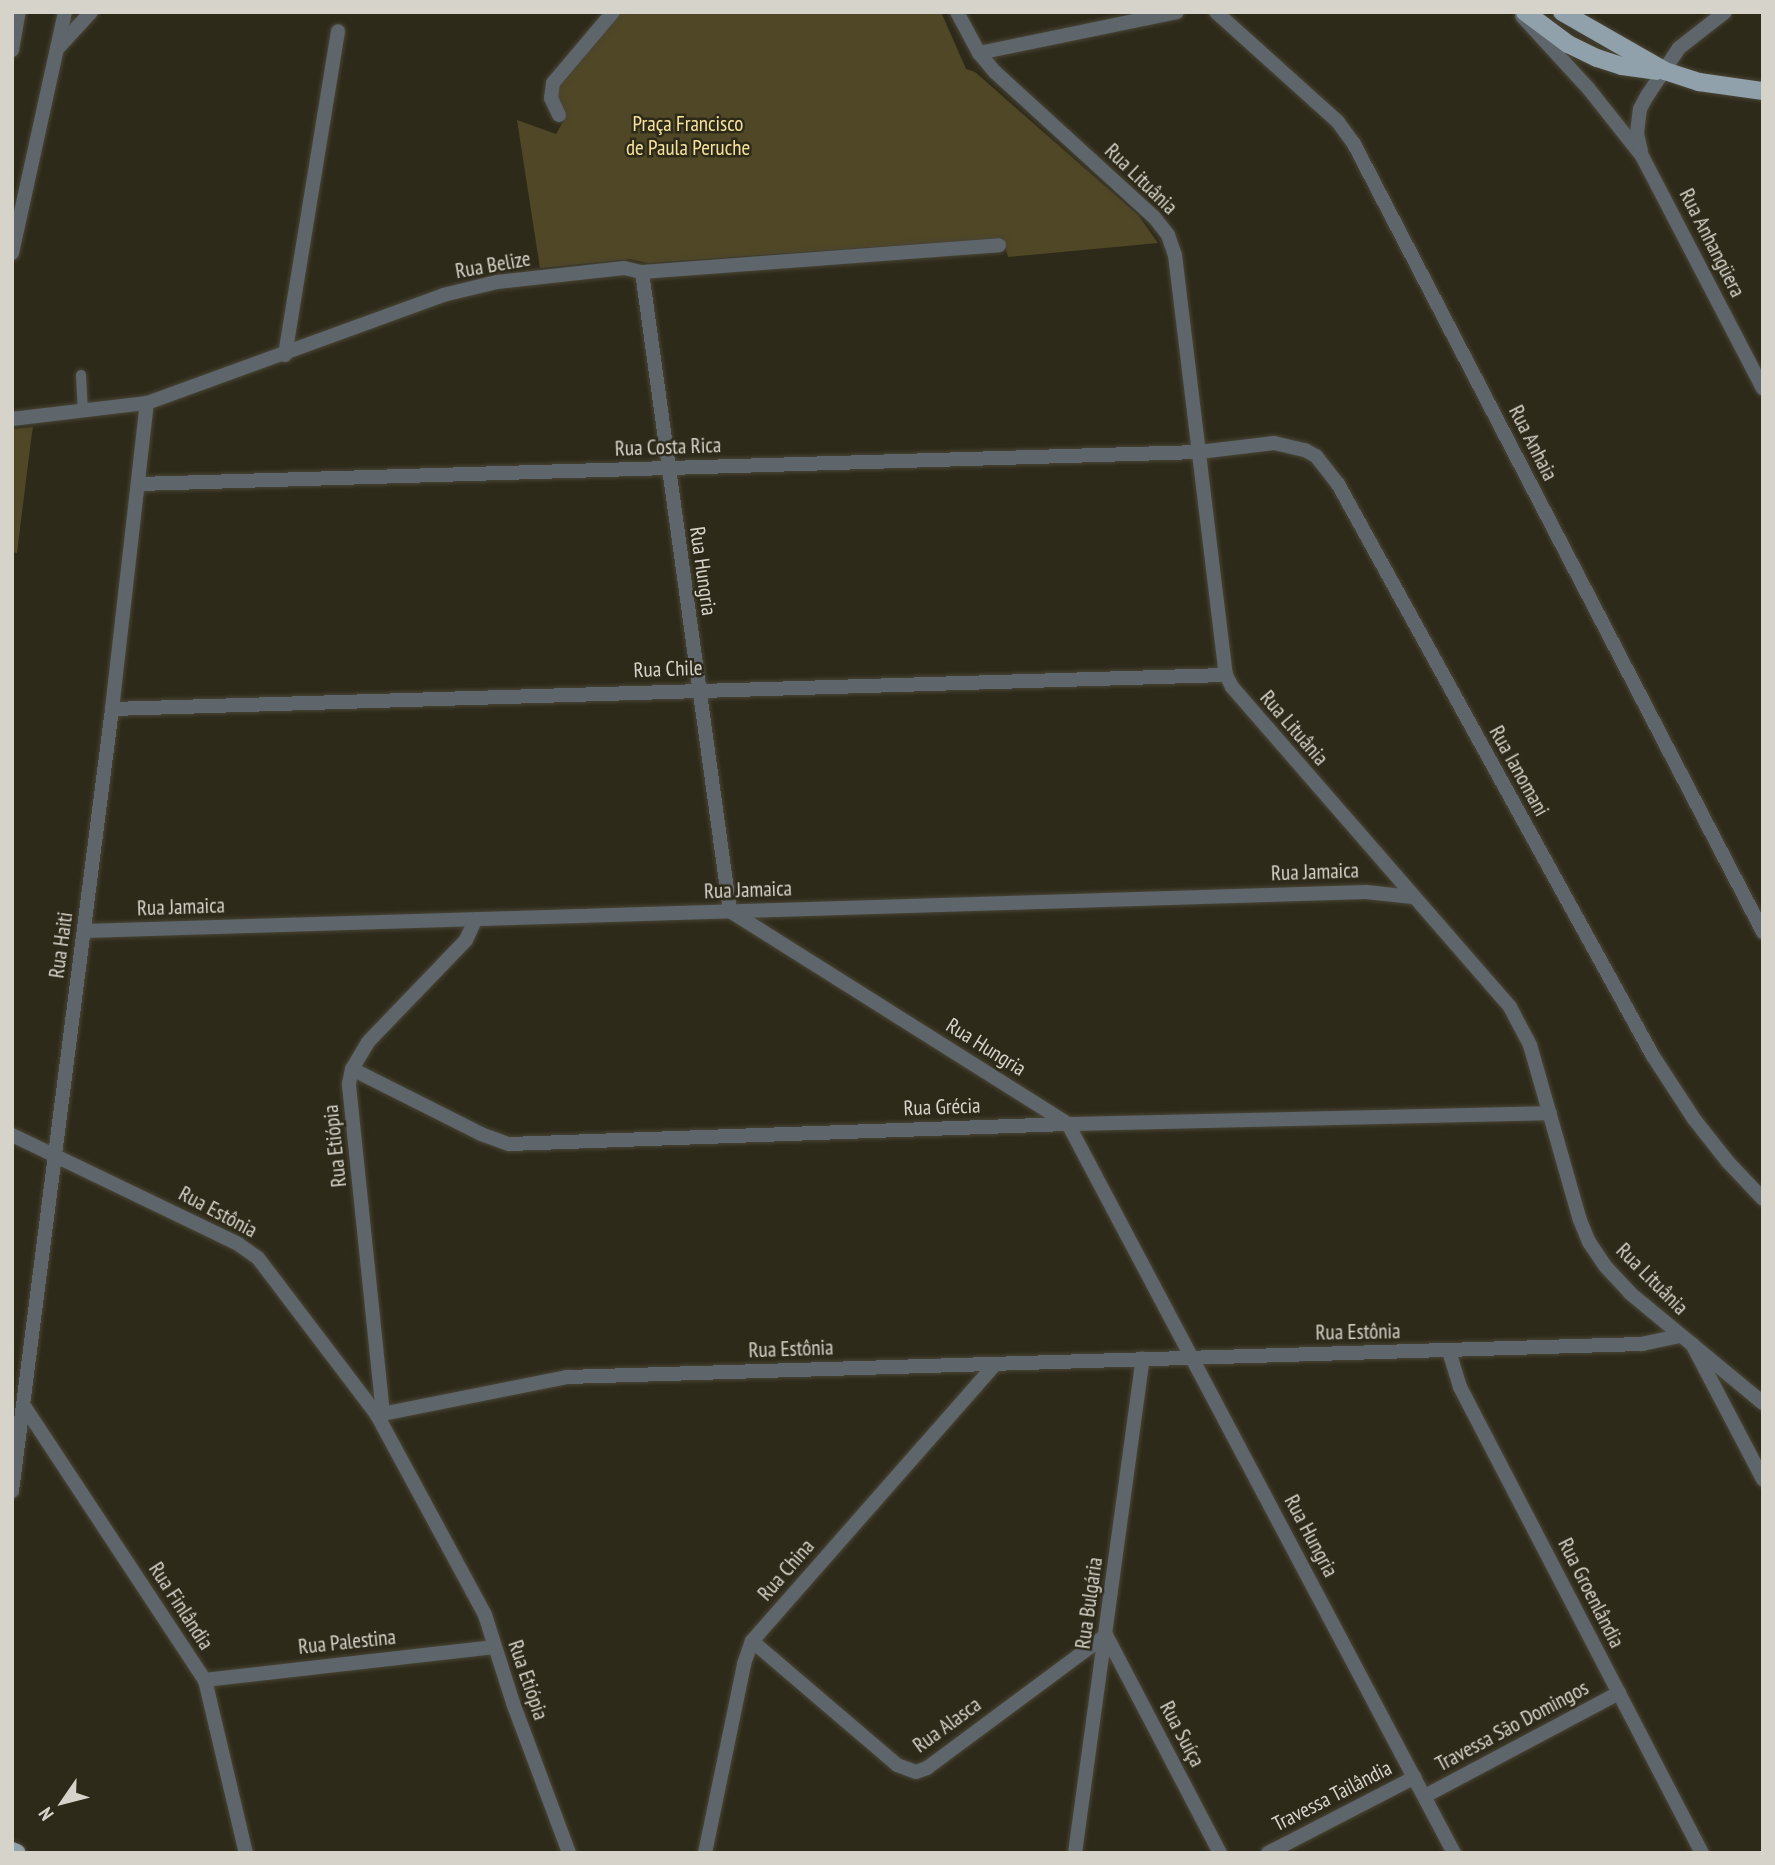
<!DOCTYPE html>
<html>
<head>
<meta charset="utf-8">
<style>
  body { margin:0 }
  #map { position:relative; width:1775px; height:1865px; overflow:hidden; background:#2e2a1a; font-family:"PT Sans Narrow",sans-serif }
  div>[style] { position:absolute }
  .green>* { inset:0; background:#504726 }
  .roads { filter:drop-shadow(0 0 2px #494536) drop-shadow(0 0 2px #494536) }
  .service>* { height:10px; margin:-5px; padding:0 5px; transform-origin:5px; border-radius:5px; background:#5e666b }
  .minor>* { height:14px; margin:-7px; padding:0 7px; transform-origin:7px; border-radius:7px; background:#5e666b }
  .tertiary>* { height:14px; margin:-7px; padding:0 7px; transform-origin:7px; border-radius:7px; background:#5e666b }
  .primary>* { height:18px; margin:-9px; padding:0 9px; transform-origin:9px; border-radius:9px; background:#91a1ab }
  span { translate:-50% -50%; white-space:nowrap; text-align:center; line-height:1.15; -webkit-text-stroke:5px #2e2a1a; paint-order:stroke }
  .park-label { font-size:21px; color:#f6e39b }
  .street-label { font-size:21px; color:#d6d4ca }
  .frame { position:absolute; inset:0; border:14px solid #d6d4ca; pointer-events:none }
  .north { position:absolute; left:28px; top:1767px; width:70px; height:70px; -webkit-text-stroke:5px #2e2a1a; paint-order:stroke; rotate:235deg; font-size:19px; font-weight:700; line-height:28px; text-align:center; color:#d6d4ca }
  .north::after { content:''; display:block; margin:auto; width:24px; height:32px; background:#d6d4ca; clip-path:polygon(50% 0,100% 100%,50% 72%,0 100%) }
</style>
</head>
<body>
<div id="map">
  <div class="green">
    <div style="clip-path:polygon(614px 12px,941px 12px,966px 69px,975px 72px,1138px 215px,1158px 243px,1008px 257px,1003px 238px,648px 263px,630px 259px,540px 268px,517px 120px,556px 134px,564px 120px,559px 115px,553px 83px)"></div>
    <div style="clip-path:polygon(33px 427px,31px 440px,17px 553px,12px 552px,12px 429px)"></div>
  </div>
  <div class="roads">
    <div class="service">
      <div style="left:81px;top:375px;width:36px;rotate:87deg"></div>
    </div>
    <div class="minor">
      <div style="left:1216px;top:12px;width:164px;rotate:42deg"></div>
      <div style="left:1338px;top:122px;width:27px;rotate:54deg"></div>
      <div style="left:1354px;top:144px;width:888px;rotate:62.57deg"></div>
      <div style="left:1522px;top:16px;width:98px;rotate:47.5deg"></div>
      <div style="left:1588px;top:88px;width:87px;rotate:51.5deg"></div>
      <div style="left:1642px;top:156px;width:262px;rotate:62.5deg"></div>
      <div style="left:57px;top:49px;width:50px;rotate:-47.4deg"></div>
      <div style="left:979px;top:53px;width:202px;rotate:-11.7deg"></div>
      <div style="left:559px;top:115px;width:19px;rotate:-115deg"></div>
      <div style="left:551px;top:98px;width:15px;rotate:-82deg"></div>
      <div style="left:553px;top:83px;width:93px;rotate:-49.8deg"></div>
      <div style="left:1641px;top:151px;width:18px;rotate:-103deg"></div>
      <div style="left:1637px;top:133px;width:24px;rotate:-83deg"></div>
      <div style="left:1640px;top:109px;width:15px;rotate:-62deg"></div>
      <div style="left:1647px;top:96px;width:58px;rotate:-56.3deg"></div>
      <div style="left:1679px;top:48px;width:58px;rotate:-38deg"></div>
      <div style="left:642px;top:272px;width:645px;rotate:82.16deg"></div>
      <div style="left:730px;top:911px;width:400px;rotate:32.2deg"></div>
      <div style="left:1068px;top:1124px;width:825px;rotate:62.1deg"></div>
      <div style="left:285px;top:355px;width:328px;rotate:-80.7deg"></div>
      <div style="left:12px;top:419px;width:136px;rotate:-6.8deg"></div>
      <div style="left:147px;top:403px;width:315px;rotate:-20deg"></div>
      <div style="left:443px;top:295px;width:56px;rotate:-13.5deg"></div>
      <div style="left:497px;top:282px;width:128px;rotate:-6.3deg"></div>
      <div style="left:624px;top:268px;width:18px;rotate:13deg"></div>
      <div style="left:642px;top:272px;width:358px;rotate:-4.3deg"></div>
      <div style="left:139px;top:484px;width:1060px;rotate:-1.73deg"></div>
      <div style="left:1199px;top:452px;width:76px;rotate:-6.8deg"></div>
      <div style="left:1274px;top:443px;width:32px;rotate:13deg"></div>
      <div style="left:1305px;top:450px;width:13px;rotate:29deg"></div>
      <div style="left:1316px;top:456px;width:36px;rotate:52deg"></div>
      <div style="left:1338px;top:484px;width:653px;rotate:61.16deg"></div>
      <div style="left:1653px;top:1056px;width:75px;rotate:56.9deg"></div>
      <div style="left:1694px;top:1119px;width:55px;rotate:51.7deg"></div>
      <div style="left:1728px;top:1162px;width:51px;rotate:46.6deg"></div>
      <div style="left:112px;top:709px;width:1115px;rotate:-1.75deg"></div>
      <div style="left:84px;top:931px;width:1283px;rotate:-1.74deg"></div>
      <div style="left:1366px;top:892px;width:47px;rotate:6.1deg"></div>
      <div style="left:352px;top:1069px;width:144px;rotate:26.7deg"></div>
      <div style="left:481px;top:1134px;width:30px;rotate:20deg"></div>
      <div style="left:509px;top:1144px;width:559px;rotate:-2.05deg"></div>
      <div style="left:1068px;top:1124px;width:482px;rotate:-1.3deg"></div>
      <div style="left:1692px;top:1344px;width:153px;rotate:62.3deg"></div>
      <div style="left:1449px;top:1351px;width:38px;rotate:73deg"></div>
      <div style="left:1460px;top:1387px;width:525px;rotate:62.56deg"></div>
      <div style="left:24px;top:1406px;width:328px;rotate:56.6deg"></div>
      <div style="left:205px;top:1680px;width:178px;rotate:76.7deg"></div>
      <div style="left:383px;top:1414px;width:332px;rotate:-95.9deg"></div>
      <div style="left:349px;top:1084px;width:15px;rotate:-79deg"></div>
      <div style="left:352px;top:1069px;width:31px;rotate:-59deg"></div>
      <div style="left:368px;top:1042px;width:141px;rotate:-46.1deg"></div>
      <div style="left:466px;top:940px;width:23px;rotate:-65deg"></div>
      <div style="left:377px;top:1415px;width:227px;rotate:61.6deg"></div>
      <div style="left:485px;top:1615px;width:92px;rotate:72.3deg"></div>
      <div style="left:513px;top:1703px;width:160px;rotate:69.5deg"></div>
      <div style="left:12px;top:1491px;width:788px;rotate:-82.71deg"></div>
      <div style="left:112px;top:709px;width:308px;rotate:-83.5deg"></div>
      <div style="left:752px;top:1641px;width:191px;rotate:40.5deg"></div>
      <div style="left:897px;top:1765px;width:20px;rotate:20deg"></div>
      <div style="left:916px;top:1772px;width:12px;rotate:-20deg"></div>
      <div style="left:927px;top:1768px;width:223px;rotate:-36.6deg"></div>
      <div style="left:1106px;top:1635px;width:246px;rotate:62.4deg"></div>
      <div style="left:205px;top:1680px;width:291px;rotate:-6.5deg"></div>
      <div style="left:1425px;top:1796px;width:220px;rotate:-28deg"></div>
      <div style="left:705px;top:1853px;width:193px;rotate:-78.3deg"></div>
      <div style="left:744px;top:1664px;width:24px;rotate:-71deg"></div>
      <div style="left:752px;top:1641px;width:368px;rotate:-48.7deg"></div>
      <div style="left:1075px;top:1853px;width:499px;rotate:-82.2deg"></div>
      <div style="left:1268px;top:1853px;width:165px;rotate:-27.3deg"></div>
    </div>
    <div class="tertiary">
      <div style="left:957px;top:12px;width:47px;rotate:61.8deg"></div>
      <div style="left:979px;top:53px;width:25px;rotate:50deg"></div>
      <div style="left:995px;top:72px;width:215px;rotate:42.4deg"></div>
      <div style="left:1154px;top:217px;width:23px;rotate:52deg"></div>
      <div style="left:1168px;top:235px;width:21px;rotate:71deg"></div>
      <div style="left:1175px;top:255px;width:423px;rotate:83.1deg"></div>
      <div style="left:1226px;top:675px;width:13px;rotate:63deg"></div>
      <div style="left:1232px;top:687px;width:424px;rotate:49deg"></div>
      <div style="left:1510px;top:1007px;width:43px;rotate:62.2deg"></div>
      <div style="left:1530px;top:1045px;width:182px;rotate:74.1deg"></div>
      <div style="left:1580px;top:1220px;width:24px;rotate:68deg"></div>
      <div style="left:1589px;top:1242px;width:30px;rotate:56deg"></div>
      <div style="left:1606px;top:1267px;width:35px;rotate:47deg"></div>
      <div style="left:1630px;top:1293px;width:173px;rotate:39.6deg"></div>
      <div style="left:12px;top:50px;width:39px;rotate:-80deg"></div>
      <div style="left:12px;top:253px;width:247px;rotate:-77.6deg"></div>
      <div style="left:12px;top:1135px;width:251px;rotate:25.7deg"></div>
      <div style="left:238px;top:1244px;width:24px;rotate:35deg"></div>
      <div style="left:258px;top:1258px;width:197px;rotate:52.8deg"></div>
      <div style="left:377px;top:1415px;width:194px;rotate:-11.3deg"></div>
      <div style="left:567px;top:1377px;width:1076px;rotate:-1.76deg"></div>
      <div style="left:1642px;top:1344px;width:39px;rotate:-12deg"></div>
    </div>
    <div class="primary">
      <div style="left:1525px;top:12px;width:54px;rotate:36.7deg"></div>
      <div style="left:1568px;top:44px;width:32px;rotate:26deg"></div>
      <div style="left:1597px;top:58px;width:26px;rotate:18deg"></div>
      <div style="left:1622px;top:66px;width:35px;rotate:8deg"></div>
      <div style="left:1562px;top:12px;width:119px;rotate:29.8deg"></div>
      <div style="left:1665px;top:71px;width:36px;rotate:18deg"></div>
      <div style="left:1699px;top:82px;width:65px;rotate:8deg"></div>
      <div style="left:12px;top:1851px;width:5px;rotate:22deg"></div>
    </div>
  </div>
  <div class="park-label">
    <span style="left:688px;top:136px">Praça Francisco<br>de Paula Peruche</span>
  </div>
  <div class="street-label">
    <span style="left:1141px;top:179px;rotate:44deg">Rua Lituânia</span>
    <span style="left:1712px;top:243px;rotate:63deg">Rua Anhangüera</span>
    <span style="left:493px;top:265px;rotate:-10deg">Rua Belize</span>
    <span style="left:1533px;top:443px;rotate:63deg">Rua Anhaia</span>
    <span style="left:668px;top:447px;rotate:-2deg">Rua Costa Rica</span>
    <span style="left:703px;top:571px;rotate:82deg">Rua Hungria</span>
    <span style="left:668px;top:669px;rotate:-2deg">Rua Chile</span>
    <span style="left:1294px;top:728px;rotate:49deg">Rua Lituânia</span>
    <span style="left:1519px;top:771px;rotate:61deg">Rua Ianomani</span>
    <span style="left:1315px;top:872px;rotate:-2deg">Rua Jamaica</span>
    <span style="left:748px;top:890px;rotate:-2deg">Rua Jamaica</span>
    <span style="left:181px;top:907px;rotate:-2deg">Rua Jamaica</span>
    <span style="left:61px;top:945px;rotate:-82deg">Rua Haiti</span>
    <span style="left:986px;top:1047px;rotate:32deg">Rua Hungria</span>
    <span style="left:942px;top:1107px;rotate:-2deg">Rua Grécia</span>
    <span style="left:335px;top:1146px;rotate:-96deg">Rua Etiópia</span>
    <span style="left:218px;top:1212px;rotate:28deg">Rua Estônia</span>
    <span style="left:1652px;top:1279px;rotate:45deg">Rua Lituânia</span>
    <span style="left:1358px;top:1332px;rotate:-1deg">Rua Estônia</span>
    <span style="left:791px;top:1349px;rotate:-2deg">Rua Estônia</span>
    <span style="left:1311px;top:1536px;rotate:62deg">Rua Hungria</span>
    <span style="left:786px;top:1570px;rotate:-49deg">Rua China</span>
    <span style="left:1591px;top:1593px;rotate:63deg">Rua Groenlândia</span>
    <span style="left:1089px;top:1603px;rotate:-82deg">Rua Bulgária</span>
    <span style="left:181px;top:1606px;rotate:57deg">Rua Finlândia</span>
    <span style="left:347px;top:1642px;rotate:-6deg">Rua Palestina</span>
    <span style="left:528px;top:1680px;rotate:71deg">Rua Etiópia</span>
    <span style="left:947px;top:1725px;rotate:-36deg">Rua Alasca</span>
    <span style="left:1512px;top:1726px;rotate:-28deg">Travessa São Domingos</span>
    <span style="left:1182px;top:1734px;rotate:62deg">Rua Suíça</span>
    <span style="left:1332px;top:1796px;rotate:-27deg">Travessa Tailândia</span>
  </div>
  <div class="frame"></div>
  <div class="north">N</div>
</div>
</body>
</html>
